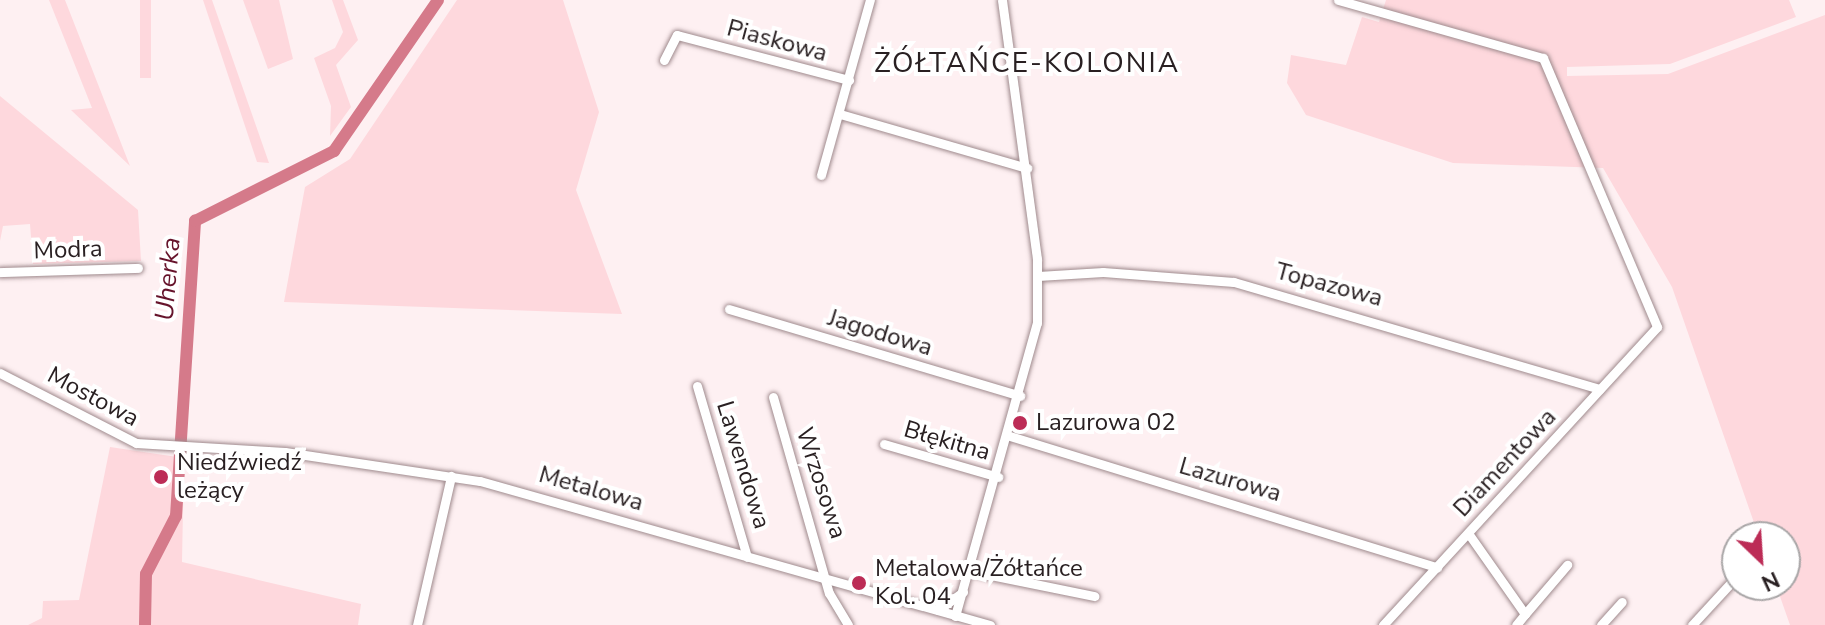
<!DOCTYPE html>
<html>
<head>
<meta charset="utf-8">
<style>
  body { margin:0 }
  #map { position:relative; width:1825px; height:625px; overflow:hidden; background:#fef0f2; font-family:"Nunito Sans",sans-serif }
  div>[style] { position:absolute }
  .green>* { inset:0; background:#fed8dd; transform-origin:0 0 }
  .river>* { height:12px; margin:-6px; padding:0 6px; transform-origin:6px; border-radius:6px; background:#d57a8a }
  .roads { filter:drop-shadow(0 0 2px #9f8a8d) drop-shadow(0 0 2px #9f8a8d) }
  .minor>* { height:9px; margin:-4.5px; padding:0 4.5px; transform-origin:4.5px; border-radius:4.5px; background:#fff }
  .dots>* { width:22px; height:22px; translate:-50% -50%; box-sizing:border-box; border:4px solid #fff; border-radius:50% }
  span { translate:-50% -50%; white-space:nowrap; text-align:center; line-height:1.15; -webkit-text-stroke:8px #fff; paint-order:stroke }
  .street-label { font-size:24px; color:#292022 }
  .poi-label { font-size:24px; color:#292022 }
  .left { translate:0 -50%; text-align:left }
  .water-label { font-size:26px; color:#66132b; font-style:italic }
  .quarter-label { font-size:28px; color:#292022; letter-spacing:2px }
  .north { position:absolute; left:1721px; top:521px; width:80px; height:80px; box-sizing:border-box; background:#fff; border:2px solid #a9a6a7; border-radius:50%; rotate:155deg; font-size:22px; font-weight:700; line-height:32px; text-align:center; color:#292022 }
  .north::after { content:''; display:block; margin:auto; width:28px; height:36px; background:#bc2c56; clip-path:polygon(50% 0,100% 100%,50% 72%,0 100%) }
</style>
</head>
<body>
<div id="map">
  <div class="green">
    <div style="clip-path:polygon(49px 0,65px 0,130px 166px,71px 110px,92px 108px)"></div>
    <div style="left:140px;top:0;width:11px;height:78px"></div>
    <div style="clip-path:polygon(203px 0,212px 0,269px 163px,257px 162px)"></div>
    <div style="clip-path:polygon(243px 0,279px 0,293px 59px,268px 69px)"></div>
    <div style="clip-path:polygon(332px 0,343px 0,358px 40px,336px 65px,351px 107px,330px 136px,331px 106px,314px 58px,335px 48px,343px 32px)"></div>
    <div style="clip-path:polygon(457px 0,563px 0,599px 112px,576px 190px,622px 314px,284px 302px,305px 187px,350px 159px)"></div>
    <div style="clip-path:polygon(1386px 0,1789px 0,1796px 17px,1670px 64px,1567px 67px,1567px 76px,1668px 74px,1825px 15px,1825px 625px,1790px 625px,1776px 585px,1785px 585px,1785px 537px,1759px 537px,1672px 287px,1603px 168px,1453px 163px,1306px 115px,1287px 83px,1291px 55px,1346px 65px,1362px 17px,1379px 22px)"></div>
    <div style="clip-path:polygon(0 96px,138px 210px,141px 261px,33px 264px,30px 224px,3px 226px,0 241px)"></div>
    <div style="clip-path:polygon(110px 447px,184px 458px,182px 562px,361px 604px,358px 625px,28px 625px,42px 618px,43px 601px,79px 600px)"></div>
  </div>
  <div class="river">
    <div style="left:145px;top:625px;width:51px;rotate:-88.9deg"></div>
    <div style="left:146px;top:574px;width:65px;rotate:-62.7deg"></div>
    <div style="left:176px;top:516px;width:296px;rotate:-86.3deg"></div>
    <div style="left:195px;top:221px;width:156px;rotate:-26.7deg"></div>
    <div style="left:334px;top:151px;width:183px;rotate:-55.4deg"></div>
  </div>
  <div class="roads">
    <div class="minor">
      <div style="left:1338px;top:0;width:213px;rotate:15.8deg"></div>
      <div style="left:1543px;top:58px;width:292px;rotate:67deg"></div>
      <div style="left:1657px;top:327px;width:405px;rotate:132.6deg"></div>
      <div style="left:664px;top:60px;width:28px;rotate:-63deg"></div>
      <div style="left:677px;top:35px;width:178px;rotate:14.7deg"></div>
      <div style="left:840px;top:114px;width:195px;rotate:16.1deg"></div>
      <div style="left:821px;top:175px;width:182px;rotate:-74.4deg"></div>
      <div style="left:0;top:272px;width:138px;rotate:-1.7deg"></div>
      <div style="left:1038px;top:276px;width:65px;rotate:-3.5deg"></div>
      <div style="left:1103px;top:272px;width:131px;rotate:4.4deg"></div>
      <div style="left:1234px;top:282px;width:381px;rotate:16.3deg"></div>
      <div style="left:729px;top:309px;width:304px;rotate:16.6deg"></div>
      <div style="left:0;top:373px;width:153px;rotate:27.2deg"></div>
      <div style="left:136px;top:443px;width:149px;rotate:3.5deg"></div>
      <div style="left:285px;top:452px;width:197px;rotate:8.5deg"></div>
      <div style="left:480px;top:481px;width:530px;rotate:15.77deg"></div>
      <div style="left:697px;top:386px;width:178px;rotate:73.7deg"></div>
      <div style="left:773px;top:397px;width:204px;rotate:74.1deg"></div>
      <div style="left:829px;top:593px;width:37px;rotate:59deg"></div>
      <div style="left:1010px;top:436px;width:447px;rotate:17.1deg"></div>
      <div style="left:884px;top:444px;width:119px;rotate:16.1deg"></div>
      <div style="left:1468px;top:533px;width:99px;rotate:54.9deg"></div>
      <div style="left:1525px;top:614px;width:14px;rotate:129deg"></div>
      <div style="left:971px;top:571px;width:126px;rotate:11.5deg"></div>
      <div style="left:938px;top:610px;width:31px;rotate:-36deg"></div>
      <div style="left:1525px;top:614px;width:65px;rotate:-49.4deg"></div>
      <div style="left:955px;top:616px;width:304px;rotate:-74.4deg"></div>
      <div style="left:1037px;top:323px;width:64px;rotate:-90deg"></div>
      <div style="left:1037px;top:259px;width:261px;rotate:-97.7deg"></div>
      <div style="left:417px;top:625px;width:153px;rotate:-77.1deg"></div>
      <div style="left:1601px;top:625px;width:31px;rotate:-48deg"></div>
      <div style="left:1692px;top:625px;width:67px;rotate:-47.4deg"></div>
    </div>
  </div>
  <div class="dots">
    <div style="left:1020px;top:423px;background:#bc2c56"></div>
    <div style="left:161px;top:477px;background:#bc2c56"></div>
    <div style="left:859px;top:583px;background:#bc2c56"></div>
  </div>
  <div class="street-label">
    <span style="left:777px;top:41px;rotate:15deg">Piaskowa</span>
    <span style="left:68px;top:250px;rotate:-2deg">Modra</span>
    <span style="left:1329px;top:285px;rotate:15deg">Topazowa</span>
    <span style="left:880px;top:333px;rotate:17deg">Jagodowa</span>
    <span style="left:93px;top:397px;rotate:28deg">Mostowa</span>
    <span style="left:947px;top:441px;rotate:16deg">Błękitna</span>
    <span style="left:1505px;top:463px;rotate:-47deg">Diamentowa</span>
    <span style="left:743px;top:465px;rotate:73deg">Lawendowa</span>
    <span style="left:1230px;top:480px;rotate:16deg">Lazurowa</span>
    <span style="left:821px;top:483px;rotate:72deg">Wrzosowa</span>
    <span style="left:591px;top:489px;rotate:16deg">Metalowa</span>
  </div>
  <div class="poi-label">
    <span class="left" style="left:1036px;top:423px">Lazurowa 02</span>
    <span class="left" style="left:177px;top:477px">Niedźwiedź<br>leżący</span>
    <span class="left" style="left:875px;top:583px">Metalowa/Żółtańce<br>Kol. 04</span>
  </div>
  <div class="water-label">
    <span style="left:168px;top:279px;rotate:-85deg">Uherka</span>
  </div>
  <div class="quarter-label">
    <span style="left:1027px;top:63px">ŻÓŁTAŃCE-KOLONIA</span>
  </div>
  <div class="north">N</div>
</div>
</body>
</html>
